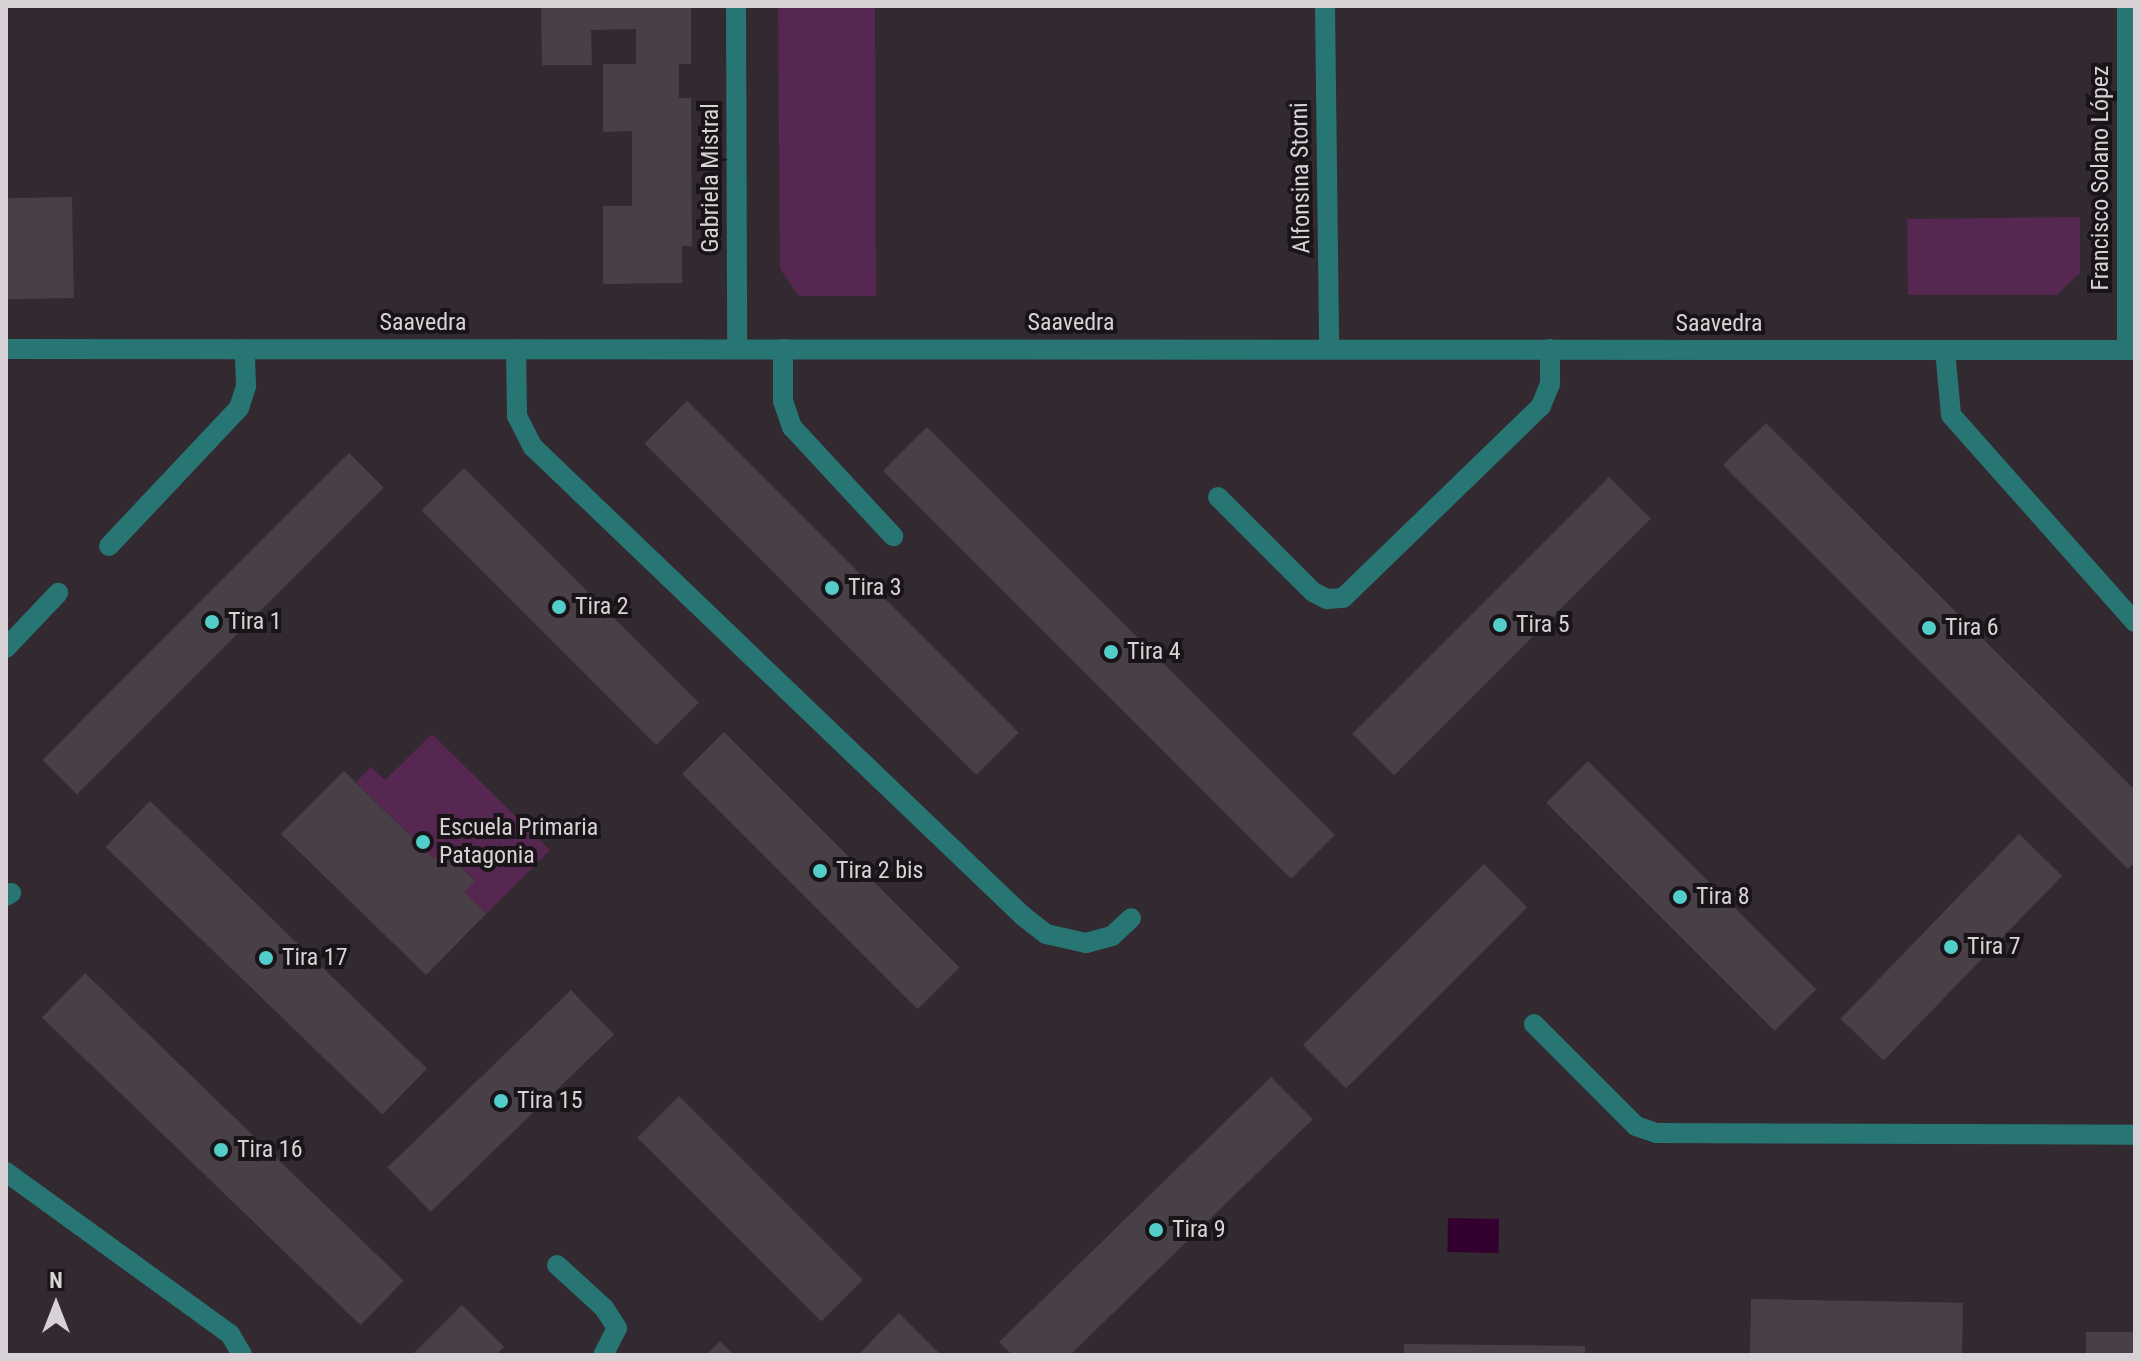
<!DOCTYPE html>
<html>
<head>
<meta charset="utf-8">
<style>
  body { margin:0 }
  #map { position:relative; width:2141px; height:1361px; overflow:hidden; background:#332a31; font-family:"Roboto Condensed",sans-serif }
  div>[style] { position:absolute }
  .green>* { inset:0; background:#562750 }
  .water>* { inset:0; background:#340030; transform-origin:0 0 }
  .building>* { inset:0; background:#493f47; transform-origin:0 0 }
  .minor>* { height:20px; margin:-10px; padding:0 10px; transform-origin:10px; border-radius:10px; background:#277674 }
  .dots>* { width:22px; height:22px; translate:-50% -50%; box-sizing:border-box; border:4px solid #181417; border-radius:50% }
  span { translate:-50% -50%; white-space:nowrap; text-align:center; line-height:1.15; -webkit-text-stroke:8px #181417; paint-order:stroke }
  .street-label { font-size:24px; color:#d8d2d7 }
  .poi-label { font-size:24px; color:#d8d2d7 }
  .left { translate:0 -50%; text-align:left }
  .frame { position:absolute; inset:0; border:8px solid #d8d2d7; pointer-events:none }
  .north { position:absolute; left:16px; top:1265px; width:80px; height:80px; -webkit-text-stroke:6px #181417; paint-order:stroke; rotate:0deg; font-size:22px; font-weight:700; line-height:32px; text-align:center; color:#d8d2d7 }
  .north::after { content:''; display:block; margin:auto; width:28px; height:36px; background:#d8d2d7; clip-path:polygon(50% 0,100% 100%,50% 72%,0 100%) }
</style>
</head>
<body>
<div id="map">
  <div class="green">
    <div style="clip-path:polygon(778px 6px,875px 6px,876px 296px,799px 296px,780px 269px)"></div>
    <div style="clip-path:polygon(2080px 217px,2080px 273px,2057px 295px,1908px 295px,1907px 219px)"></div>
    <div style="clip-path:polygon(432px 734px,550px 850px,486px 914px,464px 892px,474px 880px,444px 850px,434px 859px,356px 782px,371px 767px,385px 780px)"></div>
  </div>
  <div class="water">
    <div style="left:1448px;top:1218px;width:51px;height:34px;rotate:1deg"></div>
  </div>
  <div class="building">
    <div style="clip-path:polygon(541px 6px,691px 6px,691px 64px,679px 64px,679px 98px,691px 98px,692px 246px,682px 246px,682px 283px,603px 284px,603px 206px,632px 206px,632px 131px,603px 132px,603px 64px,636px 64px,636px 29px,591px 30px,592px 65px,542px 65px)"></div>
    <div style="left:72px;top:197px;width:101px;height:66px;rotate:89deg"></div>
    <div style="left:687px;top:401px;width:469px;height:60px;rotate:45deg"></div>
    <div style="clip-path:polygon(1766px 423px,2135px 790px,2135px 863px,2128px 869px,1723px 465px)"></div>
    <div style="left:927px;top:427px;width:577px;height:62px;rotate:45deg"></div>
    <div style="left:349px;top:453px;width:49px;height:434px;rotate:45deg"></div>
    <div style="left:464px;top:468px;width:332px;height:60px;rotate:45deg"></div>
    <div style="left:1609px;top:477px;width:59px;height:363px;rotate:45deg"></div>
    <div style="left:724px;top:732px;width:333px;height:59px;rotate:45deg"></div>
    <div style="left:1588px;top:761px;width:323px;height:59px;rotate:45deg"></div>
    <div style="clip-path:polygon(344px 771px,434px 859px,443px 850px,475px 881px,464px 892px,486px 914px,426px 975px,281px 834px)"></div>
    <div style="left:150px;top:801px;width:385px;height:64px;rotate:44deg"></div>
    <div style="left:2019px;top:834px;width:60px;height:257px;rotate:44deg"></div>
    <div style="left:1484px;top:864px;width:61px;height:256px;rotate:45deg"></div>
    <div style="left:85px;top:973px;width:443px;height:62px;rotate:44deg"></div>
    <div style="left:571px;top:990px;width:62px;height:255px;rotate:46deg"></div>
    <div style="clip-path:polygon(1271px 1077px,1313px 1119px,1070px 1355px,1012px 1355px,999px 1342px)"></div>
    <div style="left:679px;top:1096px;width:260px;height:59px;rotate:45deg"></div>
    <div style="left:1751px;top:1299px;width:212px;height:56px;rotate:1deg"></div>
    <div style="clip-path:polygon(462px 1305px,504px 1347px,496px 1355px,412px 1355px)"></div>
    <div style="clip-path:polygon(899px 1313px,941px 1355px,858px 1355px)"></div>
    <div style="left:2086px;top:1332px;width:49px;height:23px"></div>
    <div style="clip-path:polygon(720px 1341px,734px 1355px,706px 1355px)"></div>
    <div style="clip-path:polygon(1404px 1344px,1585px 1346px,1585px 1355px,1404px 1355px)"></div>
  </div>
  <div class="minor">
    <div style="left:736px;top:6px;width:343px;rotate:89.8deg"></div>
    <div style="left:1325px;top:6px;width:343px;rotate:89.3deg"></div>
    <div style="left:2127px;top:6px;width:344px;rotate:90deg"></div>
    <div style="left:6px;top:349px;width:2129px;rotate:0.03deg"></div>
    <div style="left:516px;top:349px;width:67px;rotate:89.1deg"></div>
    <div style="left:517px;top:416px;width:35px;rotate:63deg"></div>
    <div style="left:533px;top:447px;width:678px;rotate:43.75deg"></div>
    <div style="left:1023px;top:916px;width:29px;rotate:38deg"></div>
    <div style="left:1046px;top:934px;width:41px;rotate:12.7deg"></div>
    <div style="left:1086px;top:943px;width:27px;rotate:-15deg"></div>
    <div style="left:1112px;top:936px;width:26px;rotate:-43deg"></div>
    <div style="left:783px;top:349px;width:52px;rotate:90deg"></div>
    <div style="left:783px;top:401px;width:28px;rotate:71deg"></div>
    <div style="left:792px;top:427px;width:149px;rotate:47.2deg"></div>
    <div style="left:1945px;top:350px;width:65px;rotate:84.7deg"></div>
    <div style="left:1951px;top:415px;width:277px;rotate:48.4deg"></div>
    <div style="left:1218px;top:497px;width:134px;rotate:45deg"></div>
    <div style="left:1313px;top:592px;width:16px;rotate:27deg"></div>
    <div style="left:1327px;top:599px;width:16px;rotate:-4deg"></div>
    <div style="left:1343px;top:598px;width:276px;rotate:-44.1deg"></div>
    <div style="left:1541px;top:406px;width:24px;rotate:-68deg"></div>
    <div style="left:1550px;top:384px;width:35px;rotate:-90deg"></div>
    <div style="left:109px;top:546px;width:190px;rotate:-46.7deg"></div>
    <div style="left:239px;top:408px;width:23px;rotate:-72deg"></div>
    <div style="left:246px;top:386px;width:37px;rotate:-92deg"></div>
    <div style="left:6px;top:648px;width:76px;rotate:-46.6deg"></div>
    <div style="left:6px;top:896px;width:6px;rotate:-31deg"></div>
    <div style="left:1534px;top:1024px;width:144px;rotate:45deg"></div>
    <div style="left:1636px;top:1126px;width:21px;rotate:19deg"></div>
    <div style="left:1656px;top:1133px;width:479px;rotate:0.2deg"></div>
    <div style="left:6px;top:1172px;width:276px;rotate:35.9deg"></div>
    <div style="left:230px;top:1334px;width:24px;rotate:60deg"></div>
    <div style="left:557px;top:1265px;width:64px;rotate:42.5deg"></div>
    <div style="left:604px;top:1308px;width:24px;rotate:57deg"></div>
    <div style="left:617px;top:1328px;width:30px;rotate:117deg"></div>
  </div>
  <div class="dots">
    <div style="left:832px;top:588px;background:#53cdc9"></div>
    <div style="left:559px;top:607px;background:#53cdc9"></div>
    <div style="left:212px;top:622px;background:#53cdc9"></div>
    <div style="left:1500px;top:625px;background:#53cdc9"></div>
    <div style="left:1929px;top:628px;background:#53cdc9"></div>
    <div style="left:1111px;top:652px;background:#53cdc9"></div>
    <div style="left:423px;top:842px;background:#53cdc9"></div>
    <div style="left:820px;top:871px;background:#53cdc9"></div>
    <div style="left:1680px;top:897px;background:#53cdc9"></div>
    <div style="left:1951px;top:947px;background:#53cdc9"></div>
    <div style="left:266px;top:958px;background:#53cdc9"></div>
    <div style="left:501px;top:1101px;background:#53cdc9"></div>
    <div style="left:221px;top:1150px;background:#53cdc9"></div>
    <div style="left:1156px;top:1230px;background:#53cdc9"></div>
  </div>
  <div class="street-label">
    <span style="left:711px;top:178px;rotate:-90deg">Gabriela Mistral</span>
    <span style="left:1301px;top:178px;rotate:-91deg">Alfonsina Storni</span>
    <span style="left:2101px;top:178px;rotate:-90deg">Francisco Solano López</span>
    <span style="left:423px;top:323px">Saavedra</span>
    <span style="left:1071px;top:323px">Saavedra</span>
    <span style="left:1719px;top:324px">Saavedra</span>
  </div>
  <div class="poi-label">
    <span class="left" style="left:848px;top:588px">Tira 3</span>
    <span class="left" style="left:575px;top:607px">Tira 2</span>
    <span class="left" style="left:228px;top:622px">Tira 1</span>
    <span class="left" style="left:1516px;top:625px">Tira 5</span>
    <span class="left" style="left:1945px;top:628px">Tira 6</span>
    <span class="left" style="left:1127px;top:652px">Tira 4</span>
    <span class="left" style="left:439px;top:842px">Escuela Primaria<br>Patagonia</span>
    <span class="left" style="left:836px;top:871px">Tira 2 bis</span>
    <span class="left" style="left:1696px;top:897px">Tira 8</span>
    <span class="left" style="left:1967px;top:947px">Tira 7</span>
    <span class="left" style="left:282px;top:958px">Tira 17</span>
    <span class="left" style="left:517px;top:1101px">Tira 15</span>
    <span class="left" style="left:237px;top:1150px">Tira 16</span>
    <span class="left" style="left:1172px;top:1230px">Tira 9</span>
  </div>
  <div class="frame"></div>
  <div class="north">N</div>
</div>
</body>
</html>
